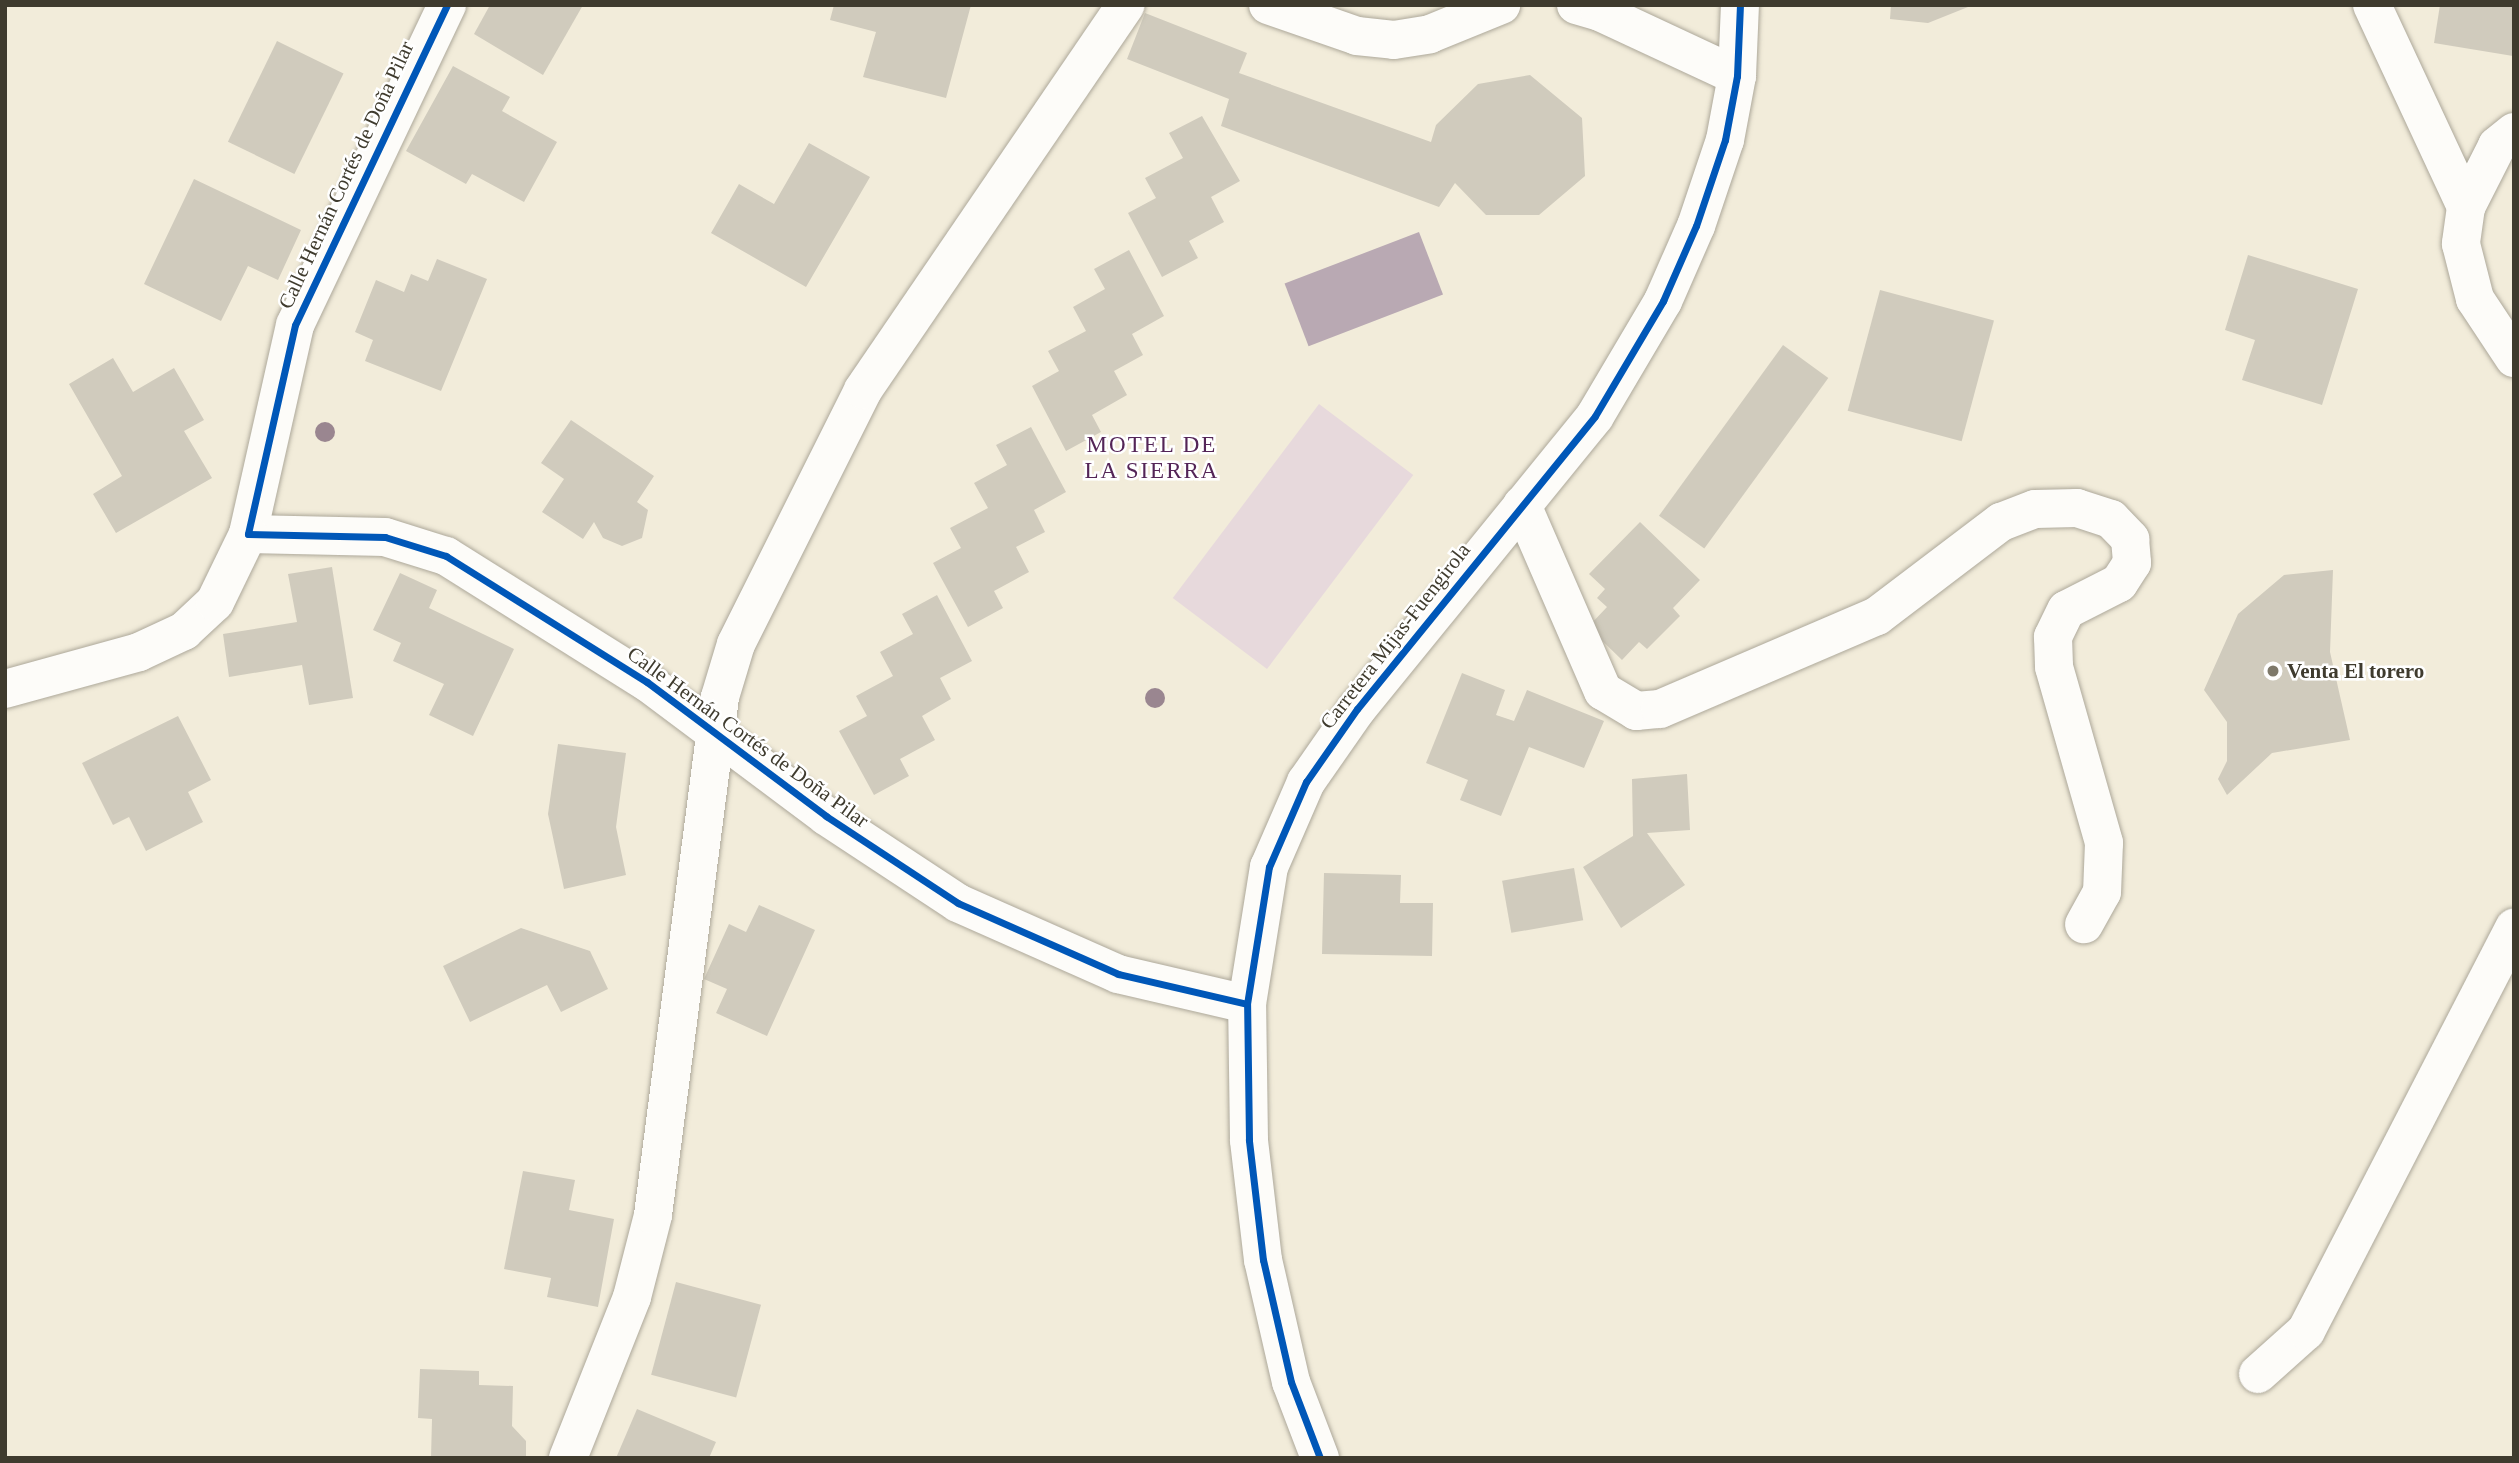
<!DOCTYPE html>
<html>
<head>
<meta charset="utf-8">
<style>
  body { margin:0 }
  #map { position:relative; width:2519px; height:1463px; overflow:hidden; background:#f2ecda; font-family:"Times New Roman",serif }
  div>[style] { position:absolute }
  .green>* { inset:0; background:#e7d9dc; transform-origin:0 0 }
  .water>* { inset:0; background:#b9a9b3; transform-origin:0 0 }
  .building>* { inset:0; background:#d0cbbd; transform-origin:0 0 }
  .roads { filter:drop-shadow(0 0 2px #ada89a) drop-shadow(0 0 2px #ada89a) }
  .minor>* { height:38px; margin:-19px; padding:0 19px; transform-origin:19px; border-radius:19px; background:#fdfcf9 }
  .major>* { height:38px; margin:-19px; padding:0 19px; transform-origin:19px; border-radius:19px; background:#fdfcf9 }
  .cycleway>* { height:7px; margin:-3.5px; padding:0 3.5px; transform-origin:3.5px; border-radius:3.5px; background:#0057b8 }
  .trees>* { width:20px; height:20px; margin:-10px; border-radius:50%; background:#9a8690 }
  .dots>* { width:19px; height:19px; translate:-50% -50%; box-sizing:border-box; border:4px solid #fff; border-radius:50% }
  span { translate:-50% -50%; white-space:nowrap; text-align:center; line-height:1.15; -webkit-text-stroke:5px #fff; paint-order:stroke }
  .street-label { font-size:21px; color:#3f3b2e }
  .poi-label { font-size:21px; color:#3f3b2e; font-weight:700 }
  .left { translate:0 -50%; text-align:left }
  .neighbourhood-label { font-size:23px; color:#542557; letter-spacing:2px }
  .frame { position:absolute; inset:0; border:7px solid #3f3b2e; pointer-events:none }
</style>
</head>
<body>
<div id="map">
  <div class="green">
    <div style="left:1319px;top:404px;width:118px;height:243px;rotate:37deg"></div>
  </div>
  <div class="water">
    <div style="left:1419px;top:232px;width:67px;height:144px;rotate:69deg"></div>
  </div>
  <div class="building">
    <div style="clip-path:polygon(490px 5px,583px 5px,543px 75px,474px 34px)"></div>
    <div style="clip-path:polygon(834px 5px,971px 5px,946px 98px,863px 77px,876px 32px,830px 20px)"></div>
    <div style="clip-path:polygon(1891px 5px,1973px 5px,1928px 23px,1890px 19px)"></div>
    <div style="clip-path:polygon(2440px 5px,2514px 5px,2513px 56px,2434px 43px)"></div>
    <div style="clip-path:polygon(1145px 13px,1247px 53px,1239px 73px,1431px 142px,1436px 125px,1478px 84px,1530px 75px,1582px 118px,1585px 176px,1539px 215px,1486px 215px,1455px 183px,1439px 207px,1221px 126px,1229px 99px,1127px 59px)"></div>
    <div style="left:277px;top:41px;width:74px;height:112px;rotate:26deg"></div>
    <div style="clip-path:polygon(453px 66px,510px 97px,502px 111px,557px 142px,524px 202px,472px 174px,466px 184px,406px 151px)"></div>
    <div style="clip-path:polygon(1202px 116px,1240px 181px,1211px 197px,1224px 222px,1189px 241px,1198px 258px,1162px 277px,1128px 213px,1156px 198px,1145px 178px,1183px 158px,1169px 133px)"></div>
    <div style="clip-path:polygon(809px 143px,870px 177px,806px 287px,711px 233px,739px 184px,774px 204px)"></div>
    <div style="clip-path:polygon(194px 179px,301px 230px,278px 280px,248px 266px,221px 321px,144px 284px)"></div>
    <div style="clip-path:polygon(1129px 250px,1164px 316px,1132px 334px,1143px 355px,1114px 371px,1127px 395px,1092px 415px,1101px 432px,1066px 451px,1032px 386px,1059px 371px,1048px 351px,1086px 331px,1073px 307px,1105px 289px,1094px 269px)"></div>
    <div style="clip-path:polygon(2248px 255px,2358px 289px,2322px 405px,2242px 380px,2255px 340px,2225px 330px)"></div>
    <div style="clip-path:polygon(437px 259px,487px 279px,441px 391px,365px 361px,373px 340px,355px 332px,376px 280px,404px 292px,411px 274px,428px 281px)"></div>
    <div style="left:1880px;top:290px;width:118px;height:125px;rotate:15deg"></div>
    <div style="left:1783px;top:345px;width:56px;height:211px;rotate:36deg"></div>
    <div style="clip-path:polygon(113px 358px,133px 392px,174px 368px,204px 420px,184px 431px,212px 478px,116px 533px,93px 494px,122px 476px,69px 384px)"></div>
    <div style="clip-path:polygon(571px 420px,654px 476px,637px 502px,648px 510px,642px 538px,622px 546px,603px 538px,594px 522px,583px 539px,542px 512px,564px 479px,541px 463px)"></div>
    <div style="clip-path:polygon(1031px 427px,1066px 492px,1034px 510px,1045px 532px,1016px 547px,1029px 572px,994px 591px,1003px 608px,968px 627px,933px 563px,961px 548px,950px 528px,988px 508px,974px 483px,1007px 465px,996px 445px)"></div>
    <div style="clip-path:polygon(1640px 522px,1700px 580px,1673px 608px,1680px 616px,1647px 649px,1639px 642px,1622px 660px,1588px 627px,1607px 607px,1597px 598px,1605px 589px,1589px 574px)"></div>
    <div style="clip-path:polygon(332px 567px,353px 698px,309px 705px,302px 665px,229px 677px,223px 634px,297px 622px,288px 574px)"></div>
    <div style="clip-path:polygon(2333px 570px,2330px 652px,2350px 740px,2272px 753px,2227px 795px,2218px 779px,2227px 761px,2227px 722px,2204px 690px,2238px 614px,2284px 575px)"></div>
    <div style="clip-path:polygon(400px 573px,437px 590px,429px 608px,514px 649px,473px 736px,429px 715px,444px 684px,393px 661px,401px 643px,373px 630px)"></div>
    <div style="clip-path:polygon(937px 595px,972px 661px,940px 678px,951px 699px,922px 716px,935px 740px,900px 759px,909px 776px,874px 795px,839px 731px,867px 716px,856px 696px,893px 676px,880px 652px,913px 634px,902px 614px)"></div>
    <div style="clip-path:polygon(1462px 673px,1505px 690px,1496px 715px,1514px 721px,1527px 690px,1604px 721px,1584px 768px,1529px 747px,1501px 816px,1460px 800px,1468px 780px,1426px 763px)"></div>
    <div style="clip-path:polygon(178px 716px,211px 780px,188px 792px,203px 822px,146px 851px,129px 817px,113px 825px,82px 763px)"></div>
    <div style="clip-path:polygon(558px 744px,626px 753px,616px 827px,626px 875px,564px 889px,548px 814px)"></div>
    <div style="clip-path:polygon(1687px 774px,1690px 830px,1647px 833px,1685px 885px,1621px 928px,1583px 867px,1633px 836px,1632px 779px)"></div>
    <div style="left:1574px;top:868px;width:53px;height:73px;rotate:80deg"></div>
    <div style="clip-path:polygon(1324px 873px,1401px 875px,1400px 903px,1433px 903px,1432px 956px,1322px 954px)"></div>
    <div style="clip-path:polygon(759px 905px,815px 930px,767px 1036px,716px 1013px,727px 989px,704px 979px,729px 924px,746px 932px)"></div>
    <div style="clip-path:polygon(521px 928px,590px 951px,608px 989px,561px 1012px,547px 985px,470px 1022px,443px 966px)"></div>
    <div style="clip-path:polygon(523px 1171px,575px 1180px,569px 1210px,614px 1219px,598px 1307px,547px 1297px,551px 1278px,504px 1269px)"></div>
    <div style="left:676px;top:1282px;width:88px;height:96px;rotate:15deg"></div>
    <div style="clip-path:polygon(420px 1369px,479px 1371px,479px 1385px,513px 1386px,512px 1426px,526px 1441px,526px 1458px,431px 1458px,432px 1419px,418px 1418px)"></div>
    <div style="clip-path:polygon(637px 1409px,716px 1442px,709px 1458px,616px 1458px)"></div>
  </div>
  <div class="roads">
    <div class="minor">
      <div style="left:447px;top:5px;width:354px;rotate:115.4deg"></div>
      <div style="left:295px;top:325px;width:214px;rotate:102.7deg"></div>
      <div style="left:248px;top:534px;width:137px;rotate:1.3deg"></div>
      <div style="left:385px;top:537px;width:64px;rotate:17.3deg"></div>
      <div style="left:446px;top:556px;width:237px;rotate:32.1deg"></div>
      <div style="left:647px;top:682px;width:224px;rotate:36.8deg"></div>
      <div style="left:826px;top:816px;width:158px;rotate:33.4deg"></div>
      <div style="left:958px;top:903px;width:175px;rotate:23.9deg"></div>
      <div style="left:1118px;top:974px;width:132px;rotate:13.1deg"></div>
      <div style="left:1268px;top:5px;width:94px;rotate:19.2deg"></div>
      <div style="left:1357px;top:36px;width:37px;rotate:6deg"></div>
      <div style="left:1394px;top:40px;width:36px;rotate:-9deg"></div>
      <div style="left:1430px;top:34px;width:77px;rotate:-22.2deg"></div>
      <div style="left:1576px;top:5px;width:25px;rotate:16deg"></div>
      <div style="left:1600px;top:12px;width:151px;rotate:25deg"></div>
      <div style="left:2372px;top:5px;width:223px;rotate:65deg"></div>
      <div style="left:2514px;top:132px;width:22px;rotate:141deg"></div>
      <div style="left:2497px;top:146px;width:68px;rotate:116.9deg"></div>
      <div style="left:2466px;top:207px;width:37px;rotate:98deg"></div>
      <div style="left:2461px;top:244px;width:57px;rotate:75.7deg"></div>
      <div style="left:2475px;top:299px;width:71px;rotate:56.5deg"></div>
      <div style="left:1522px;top:505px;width:203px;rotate:66.5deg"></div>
      <div style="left:1603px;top:691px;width:39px;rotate:31deg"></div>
      <div style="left:1636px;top:711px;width:24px;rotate:-5deg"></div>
      <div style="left:1660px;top:709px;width:236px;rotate:-23.2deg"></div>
      <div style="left:1877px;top:616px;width:156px;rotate:-37.2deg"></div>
      <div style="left:2001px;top:522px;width:36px;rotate:-21deg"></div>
      <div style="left:2035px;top:509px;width:42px;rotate:-1.4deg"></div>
      <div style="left:2077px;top:508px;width:36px;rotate:18deg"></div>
      <div style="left:2111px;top:519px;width:28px;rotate:46deg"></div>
      <div style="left:2130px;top:539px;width:24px;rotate:85deg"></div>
      <div style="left:2132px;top:563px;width:24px;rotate:123deg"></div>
      <div style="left:2119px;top:583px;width:59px;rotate:153deg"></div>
      <div style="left:2066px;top:610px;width:30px;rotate:116deg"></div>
      <div style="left:2053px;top:637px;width:30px;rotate:88deg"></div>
      <div style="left:2054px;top:667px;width:183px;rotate:74.1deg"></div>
      <div style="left:2104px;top:843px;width:49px;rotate:92.3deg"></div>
      <div style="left:2102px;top:892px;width:37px;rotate:119deg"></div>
      <div style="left:5px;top:689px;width:139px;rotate:-15.4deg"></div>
      <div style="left:139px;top:652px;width:50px;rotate:-25deg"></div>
      <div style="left:184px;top:631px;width:42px;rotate:-43.1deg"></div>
      <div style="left:215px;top:602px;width:76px;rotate:-64.1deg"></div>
      <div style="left:2258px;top:1374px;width:64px;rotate:-41.9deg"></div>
      <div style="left:2306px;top:1331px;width:454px;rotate:-62.7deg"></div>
      <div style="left:568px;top:1458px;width:173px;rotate:-68.3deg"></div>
      <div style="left:632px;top:1297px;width:85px;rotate:-75.6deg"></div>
      <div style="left:653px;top:1215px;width:522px;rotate:-82.63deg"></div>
      <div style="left:720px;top:697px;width:55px;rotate:-73.2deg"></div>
      <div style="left:736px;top:644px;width:284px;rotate:-63.4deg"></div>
      <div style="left:863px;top:390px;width:466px;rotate:-55.7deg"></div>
    </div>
    <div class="major">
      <div style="left:1320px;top:1458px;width:81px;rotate:-110.9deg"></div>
      <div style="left:1291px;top:1382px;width:125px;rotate:-102.9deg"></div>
      <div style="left:1263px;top:1260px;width:121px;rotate:-96.7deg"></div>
      <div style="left:1249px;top:1140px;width:136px;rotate:-90.8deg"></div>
      <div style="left:1247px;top:1004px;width:139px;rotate:-80.9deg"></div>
      <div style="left:1269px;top:867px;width:93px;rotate:-66.5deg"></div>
      <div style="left:1306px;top:782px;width:89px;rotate:-55.1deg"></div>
      <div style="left:1357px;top:709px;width:377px;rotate:-50.9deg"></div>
      <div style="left:1595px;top:416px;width:134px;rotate:-59.4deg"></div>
      <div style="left:1663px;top:301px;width:82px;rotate:-66.3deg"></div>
      <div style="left:1696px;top:226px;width:91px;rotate:-71.4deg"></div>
      <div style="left:1725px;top:140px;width:65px;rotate:-79.4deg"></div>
      <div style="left:1737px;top:76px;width:71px;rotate:-87.6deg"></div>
    </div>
  </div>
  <div class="cycleway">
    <div style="left:447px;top:5px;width:354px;rotate:115.4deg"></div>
    <div style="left:295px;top:325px;width:214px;rotate:102.7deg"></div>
    <div style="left:248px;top:534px;width:137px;rotate:1.3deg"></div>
    <div style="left:385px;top:537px;width:64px;rotate:17.3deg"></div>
    <div style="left:446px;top:556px;width:237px;rotate:32.1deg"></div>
    <div style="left:647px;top:682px;width:224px;rotate:36.8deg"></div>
    <div style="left:826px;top:816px;width:158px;rotate:33.4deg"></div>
    <div style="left:958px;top:903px;width:175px;rotate:23.9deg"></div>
    <div style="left:1118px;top:974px;width:132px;rotate:13.1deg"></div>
    <div style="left:1320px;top:1458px;width:81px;rotate:-110.9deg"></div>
    <div style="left:1291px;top:1382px;width:125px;rotate:-102.9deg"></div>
    <div style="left:1263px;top:1260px;width:121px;rotate:-96.7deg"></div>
    <div style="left:1249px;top:1140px;width:136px;rotate:-90.8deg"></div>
    <div style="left:1247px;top:1004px;width:139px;rotate:-80.9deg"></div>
    <div style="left:1269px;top:867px;width:93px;rotate:-66.5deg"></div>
    <div style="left:1306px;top:782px;width:89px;rotate:-55.1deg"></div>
    <div style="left:1357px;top:709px;width:377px;rotate:-50.9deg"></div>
    <div style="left:1595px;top:416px;width:134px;rotate:-59.4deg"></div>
    <div style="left:1663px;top:301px;width:82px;rotate:-66.3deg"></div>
    <div style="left:1696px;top:226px;width:91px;rotate:-71.4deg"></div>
    <div style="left:1725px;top:140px;width:65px;rotate:-79.4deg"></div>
    <div style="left:1737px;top:76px;width:71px;rotate:-87.6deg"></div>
  </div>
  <div class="trees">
    <div style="left:325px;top:432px"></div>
    <div style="left:1155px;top:698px"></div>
  </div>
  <div class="dots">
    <div style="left:2273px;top:671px;background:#7e796a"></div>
  </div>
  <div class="street-label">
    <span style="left:346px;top:175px;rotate:-65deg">Calle Hernán Cortés de Doña Pilar</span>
    <span style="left:1395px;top:636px;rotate:-52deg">Carretera Mijas-Fuengirola</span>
    <span style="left:748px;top:737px;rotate:36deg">Calle Hernán Cortés de Doña Pilar</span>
  </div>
  <div class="poi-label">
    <span class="left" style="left:2287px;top:671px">Venta El torero</span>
  </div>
  <div class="neighbourhood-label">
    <span style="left:1152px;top:458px">MOTEL DE<br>LA SIERRA</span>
  </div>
  <div class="frame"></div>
</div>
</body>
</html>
